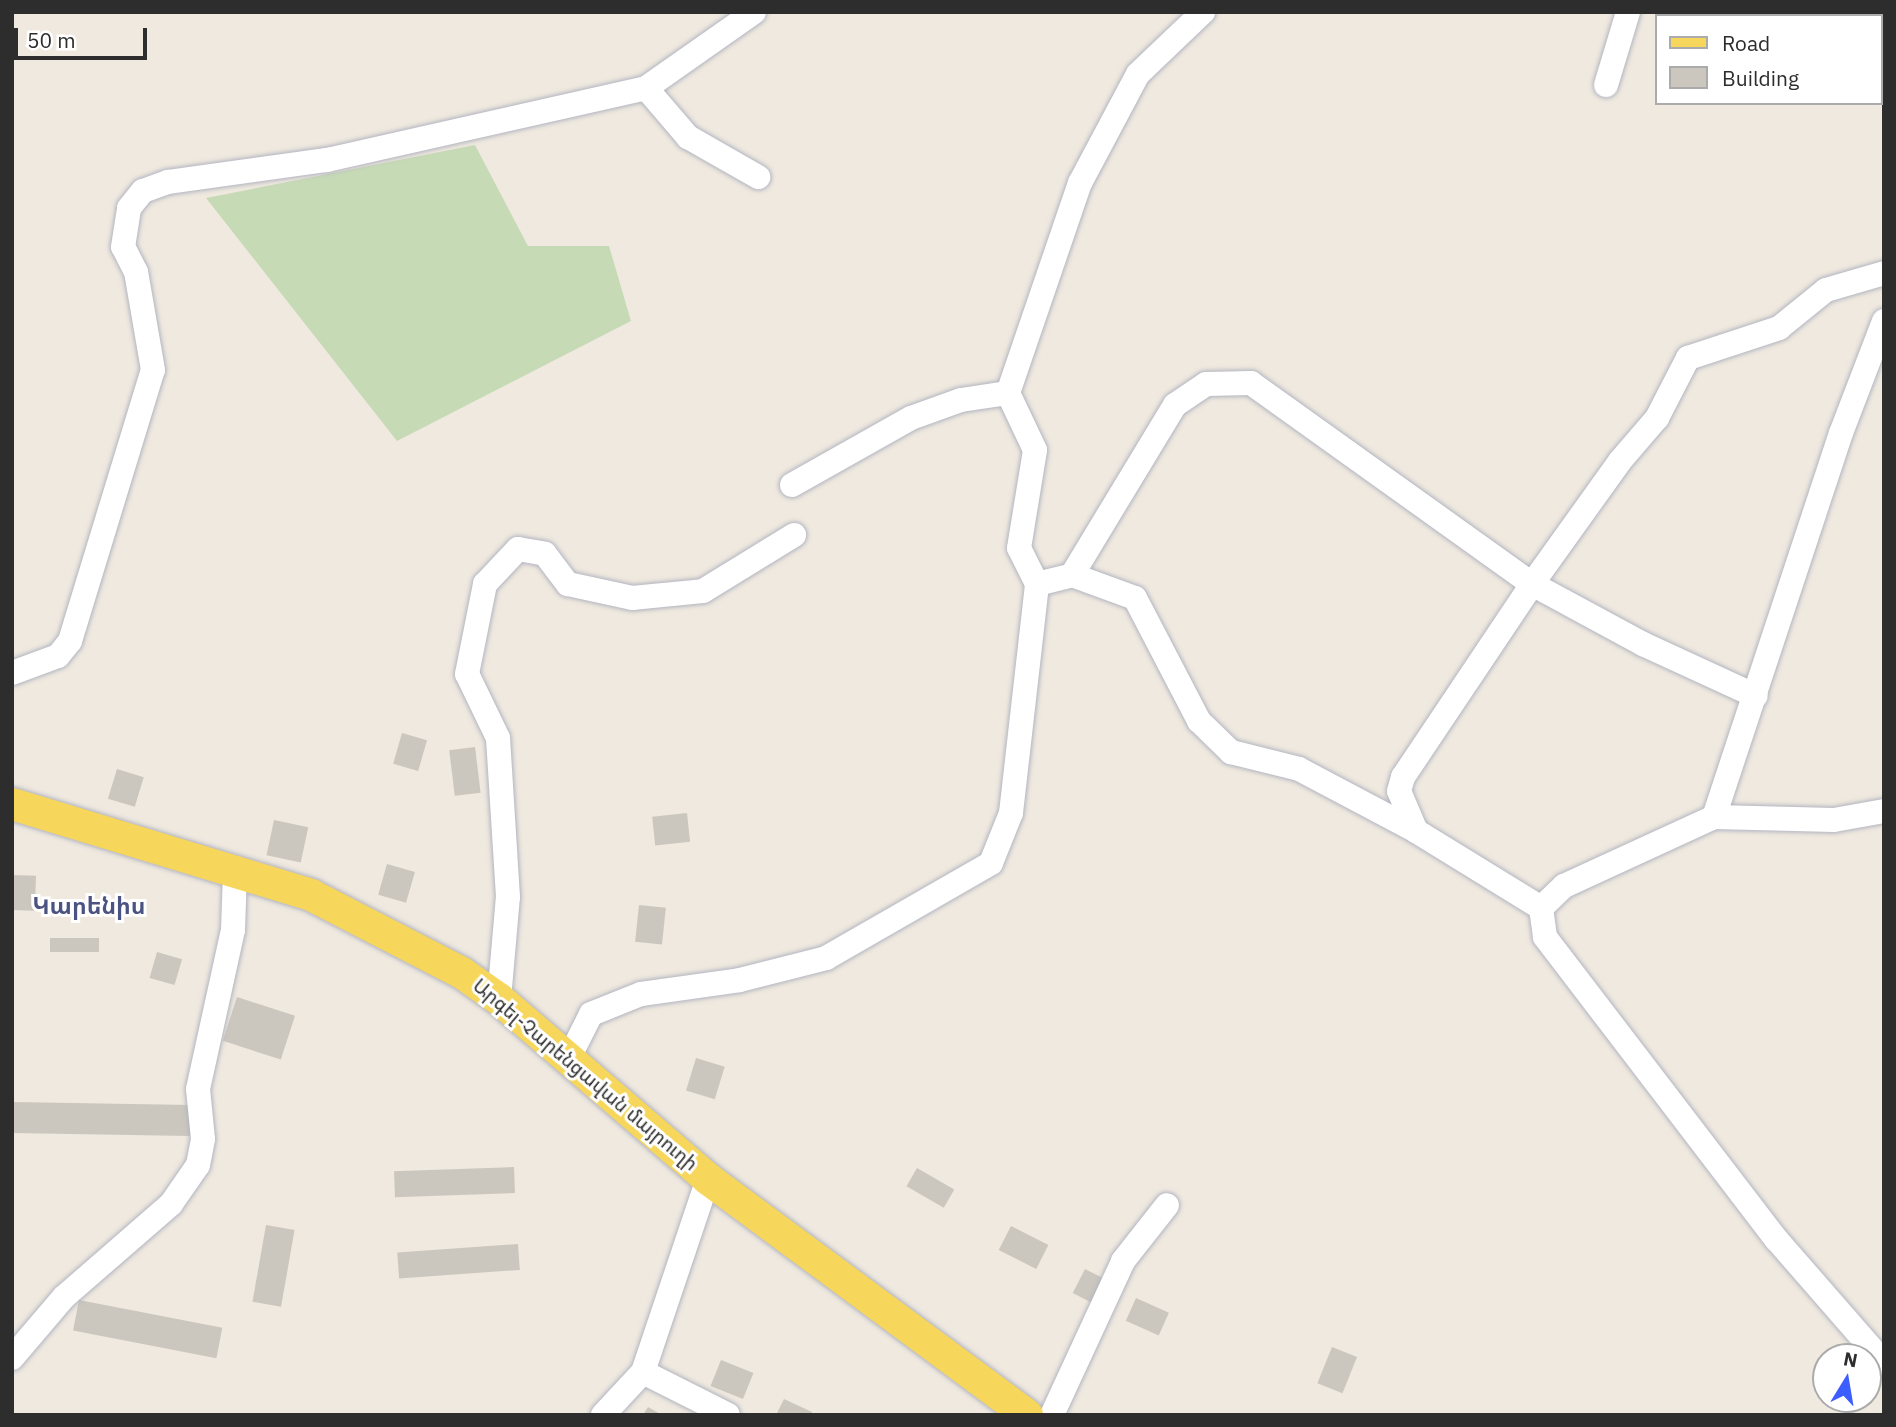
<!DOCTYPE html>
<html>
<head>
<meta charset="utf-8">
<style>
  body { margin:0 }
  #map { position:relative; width:1896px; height:1427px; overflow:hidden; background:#efe9df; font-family:"IBM Plex Sans","Noto Sans Armenian",sans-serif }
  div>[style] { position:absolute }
  .cemetery>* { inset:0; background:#c7dab6 }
  .building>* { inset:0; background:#cbc7be; transform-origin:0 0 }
  .roads { filter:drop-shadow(0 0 2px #b3b5c1) drop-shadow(0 0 2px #b3b5c1) }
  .minor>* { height:24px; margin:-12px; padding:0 12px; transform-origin:12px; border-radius:12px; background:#fff }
  .major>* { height:32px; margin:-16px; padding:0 16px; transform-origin:16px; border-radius:16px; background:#f7d65c }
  span { translate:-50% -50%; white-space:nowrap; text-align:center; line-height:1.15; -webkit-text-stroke:6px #fff; paint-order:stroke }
  .street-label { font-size:19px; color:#2d2d2d }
  .quarter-label { font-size:23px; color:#4a5381; font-weight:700 }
  .frame { position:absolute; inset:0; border:14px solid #2d2d2d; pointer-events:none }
  .legend { position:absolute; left:1655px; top:14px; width:228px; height:91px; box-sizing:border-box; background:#fff; border:2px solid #ababab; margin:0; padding:9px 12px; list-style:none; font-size:21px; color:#2d2d2d }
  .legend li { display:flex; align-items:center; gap:14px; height:35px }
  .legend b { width:35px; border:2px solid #ababab }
  .north { position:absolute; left:1812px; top:1343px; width:70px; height:70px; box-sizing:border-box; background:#fff; border:2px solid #ababab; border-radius:50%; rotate:11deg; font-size:19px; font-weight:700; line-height:28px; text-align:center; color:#2d2d2d }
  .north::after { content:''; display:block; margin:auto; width:24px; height:32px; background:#3c5dff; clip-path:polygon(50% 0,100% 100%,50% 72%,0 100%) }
  .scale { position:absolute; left:14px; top:28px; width:133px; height:32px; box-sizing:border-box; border:4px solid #2d2d2d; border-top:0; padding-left:9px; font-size:21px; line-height:24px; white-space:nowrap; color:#2d2d2d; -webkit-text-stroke:5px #fff; paint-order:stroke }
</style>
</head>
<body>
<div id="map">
  <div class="cemetery">
    <div style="clip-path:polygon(475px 145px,528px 246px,609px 246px,631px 321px,397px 441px,206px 198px)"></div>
  </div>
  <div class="building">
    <div style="left:402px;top:733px;width:26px;height:32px;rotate:16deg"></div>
    <div style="left:475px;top:747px;width:46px;height:26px;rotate:83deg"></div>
    <div style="left:117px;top:769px;width:28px;height:31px;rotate:17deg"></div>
    <div style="left:687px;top:813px;width:29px;height:35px;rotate:84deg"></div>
    <div style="left:274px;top:820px;width:35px;height:36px;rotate:12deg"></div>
    <div style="left:387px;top:864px;width:29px;height:32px;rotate:16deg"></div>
    <div style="left:12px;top:875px;width:24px;height:35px;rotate:2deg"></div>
    <div style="left:639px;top:905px;width:27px;height:37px;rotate:6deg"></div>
    <div style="left:99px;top:938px;width:14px;height:49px;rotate:90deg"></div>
    <div style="left:157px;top:952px;width:26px;height:27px;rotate:16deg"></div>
    <div style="left:237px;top:997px;width:61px;height:46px;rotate:18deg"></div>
    <div style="left:696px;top:1058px;width:30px;height:34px;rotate:17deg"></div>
    <div style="left:12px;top:1102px;width:179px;height:31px;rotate:1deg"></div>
    <div style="left:514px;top:1167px;width:26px;height:120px;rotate:88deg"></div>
    <div style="left:917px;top:1168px;width:43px;height:21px;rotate:30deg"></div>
    <div style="left:266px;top:1225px;width:29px;height:78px;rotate:10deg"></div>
    <div style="left:1011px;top:1226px;width:42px;height:27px;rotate:27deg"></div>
    <div style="left:518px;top:1244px;width:26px;height:121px;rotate:86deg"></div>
    <div style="left:1085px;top:1269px;width:25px;height:27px;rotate:27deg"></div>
    <div style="left:1136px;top:1298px;width:36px;height:25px;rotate:24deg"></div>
    <div style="left:79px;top:1300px;width:146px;height:31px;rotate:11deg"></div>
    <div style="left:1332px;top:1347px;width:27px;height:39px;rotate:22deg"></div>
    <div style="left:721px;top:1360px;width:35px;height:28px;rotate:22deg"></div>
    <div style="clip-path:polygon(784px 1399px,812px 1412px,811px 1415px,776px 1415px)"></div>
    <div style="clip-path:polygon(648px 1407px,662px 1415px,643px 1415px)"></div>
  </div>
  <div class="roads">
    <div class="minor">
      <div style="left:1606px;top:85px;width:76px;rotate:-73.2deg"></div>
      <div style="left:646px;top:88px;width:65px;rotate:49.4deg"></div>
      <div style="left:688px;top:137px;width:81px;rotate:29.7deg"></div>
      <div style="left:792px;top:485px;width:137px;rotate:-29.4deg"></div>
      <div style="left:911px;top:418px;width:53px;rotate:-19.8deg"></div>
      <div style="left:961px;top:400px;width:48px;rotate:-8.5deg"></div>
      <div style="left:1072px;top:575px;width:199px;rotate:-58.8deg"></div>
      <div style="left:1175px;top:405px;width:37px;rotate:-34deg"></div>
      <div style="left:1206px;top:384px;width:45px;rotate:-1.3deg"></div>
      <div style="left:1251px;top:383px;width:345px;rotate:35.6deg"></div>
      <div style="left:1532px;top:584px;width:126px;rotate:28.4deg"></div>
      <div style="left:1643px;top:644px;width:124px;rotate:24.7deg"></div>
      <div style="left:1037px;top:584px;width:36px;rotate:-14deg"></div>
      <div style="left:1072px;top:575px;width:67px;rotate:20.1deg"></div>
      <div style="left:1135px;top:598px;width:139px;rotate:62.5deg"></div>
      <div style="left:1199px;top:721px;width:45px;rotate:44.1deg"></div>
      <div style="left:1231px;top:752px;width:70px;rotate:14deg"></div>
      <div style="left:1299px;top:769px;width:132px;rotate:27.9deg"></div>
      <div style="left:1416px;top:831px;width:147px;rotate:31.6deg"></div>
      <div style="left:1541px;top:908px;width:29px;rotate:82deg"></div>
      <div style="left:1545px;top:937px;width:380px;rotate:52.6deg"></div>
      <div style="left:1776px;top:1239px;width:164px;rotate:48.9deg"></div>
      <div style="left:12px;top:673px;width:49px;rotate:-20.3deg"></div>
      <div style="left:58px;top:656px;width:19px;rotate:-51deg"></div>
      <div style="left:70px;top:641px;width:283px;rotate:-73deg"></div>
      <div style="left:153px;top:370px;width:99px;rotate:-99.8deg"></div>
      <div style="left:136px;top:272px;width:28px;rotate:-117deg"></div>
      <div style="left:123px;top:247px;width:39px;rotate:-81deg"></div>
      <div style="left:129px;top:208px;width:22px;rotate:-51deg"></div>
      <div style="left:143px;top:191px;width:27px;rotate:-20deg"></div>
      <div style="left:168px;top:182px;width:161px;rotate:-7.9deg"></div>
      <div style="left:327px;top:160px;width:327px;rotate:-12.7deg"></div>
      <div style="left:646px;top:88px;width:132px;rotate:-35.1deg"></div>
      <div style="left:1714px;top:817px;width:404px;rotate:-71.7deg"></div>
      <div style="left:1841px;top:433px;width:120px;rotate:-69deg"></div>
      <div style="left:1416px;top:831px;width:43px;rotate:-113deg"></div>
      <div style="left:1399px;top:791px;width:15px;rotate:-74deg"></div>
      <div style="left:1403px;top:777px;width:232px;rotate:-56.2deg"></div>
      <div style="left:1532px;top:584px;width:151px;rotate:-54.4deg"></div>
      <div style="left:1620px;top:461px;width:57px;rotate:-49.3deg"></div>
      <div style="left:1657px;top:418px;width:68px;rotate:-62.7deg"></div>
      <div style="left:1688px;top:358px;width:96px;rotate:-18.2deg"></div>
      <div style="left:1779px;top:328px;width:60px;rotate:-39deg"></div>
      <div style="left:1826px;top:290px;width:60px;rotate:-16.3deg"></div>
      <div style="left:1541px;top:908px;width:32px;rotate:-44deg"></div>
      <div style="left:1564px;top:886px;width:165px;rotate:-24.7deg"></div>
      <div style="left:1714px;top:817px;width:120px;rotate:1.4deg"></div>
      <div style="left:1834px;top:820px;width:51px;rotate:-10.2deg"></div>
      <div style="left:499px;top:999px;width:102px;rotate:-85deg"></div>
      <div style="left:508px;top:897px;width:159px;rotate:-93.6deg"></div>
      <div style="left:498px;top:738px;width:71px;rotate:-115.8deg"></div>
      <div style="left:467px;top:674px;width:92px;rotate:-78.7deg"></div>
      <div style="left:485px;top:584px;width:48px;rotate:-46.7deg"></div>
      <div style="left:518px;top:549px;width:27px;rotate:10deg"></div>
      <div style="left:545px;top:554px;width:38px;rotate:53deg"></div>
      <div style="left:568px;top:584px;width:66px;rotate:12.3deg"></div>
      <div style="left:632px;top:598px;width:71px;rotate:-5.6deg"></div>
      <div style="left:703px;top:591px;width:107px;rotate:-31.6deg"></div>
      <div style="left:569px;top:1058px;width:49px;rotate:-63.4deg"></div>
      <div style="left:591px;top:1014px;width:54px;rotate:-21.8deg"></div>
      <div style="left:641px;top:994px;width:100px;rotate:-8deg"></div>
      <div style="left:740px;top:980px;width:89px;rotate:-14.3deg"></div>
      <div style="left:826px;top:958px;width:190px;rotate:-29.9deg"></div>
      <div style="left:991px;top:863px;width:54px;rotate:-68.2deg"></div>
      <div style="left:1011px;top:813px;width:230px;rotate:-83.5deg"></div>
      <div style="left:1037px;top:584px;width:40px;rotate:-116.6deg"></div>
      <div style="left:1019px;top:548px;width:99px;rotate:-80.7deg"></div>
      <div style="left:1035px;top:450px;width:63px;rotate:-115.3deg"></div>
      <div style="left:1008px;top:393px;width:222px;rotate:-71.1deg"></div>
      <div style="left:1080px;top:183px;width:123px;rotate:-62deg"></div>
      <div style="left:1138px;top:74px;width:90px;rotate:-43.6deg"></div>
      <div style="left:12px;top:1358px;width:80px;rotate:-49.6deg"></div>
      <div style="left:64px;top:1297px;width:142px;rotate:-41deg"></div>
      <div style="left:171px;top:1204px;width:47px;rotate:-55.3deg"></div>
      <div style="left:198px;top:1165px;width:26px;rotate:-79deg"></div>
      <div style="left:203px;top:1139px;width:50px;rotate:-95.7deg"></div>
      <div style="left:198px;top:1089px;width:163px;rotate:-77.6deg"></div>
      <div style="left:233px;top:930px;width:57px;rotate:-88deg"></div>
      <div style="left:643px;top:1372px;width:95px;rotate:26.8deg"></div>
      <div style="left:603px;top:1415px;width:59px;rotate:-47.1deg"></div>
      <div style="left:643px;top:1372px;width:204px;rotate:-71.4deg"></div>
      <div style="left:1052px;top:1415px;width:170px;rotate:-65.2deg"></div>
      <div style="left:1123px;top:1261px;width:71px;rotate:-51.8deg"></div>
    </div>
    <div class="major">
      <div style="left:12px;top:804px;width:313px;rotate:16.9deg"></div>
      <div style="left:311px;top:895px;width:170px;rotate:27.3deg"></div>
      <div style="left:462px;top:973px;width:45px;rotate:35.1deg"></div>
      <div style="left:499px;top:999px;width:276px;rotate:40.7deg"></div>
      <div style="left:708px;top:1179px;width:397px;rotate:36.5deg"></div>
    </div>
  </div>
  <div class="street-label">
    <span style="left:585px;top:1075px;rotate:40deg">Արգել-Չարենցավան մայրուղի</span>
  </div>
  <div class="quarter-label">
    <span style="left:89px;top:905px">Կարենիս</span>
  </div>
  <div class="frame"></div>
  <ul class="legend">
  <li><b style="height:9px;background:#f7d65c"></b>Road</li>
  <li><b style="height:19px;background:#cbc7be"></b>Building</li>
  </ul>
  <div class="north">N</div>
  <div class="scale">50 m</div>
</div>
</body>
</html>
